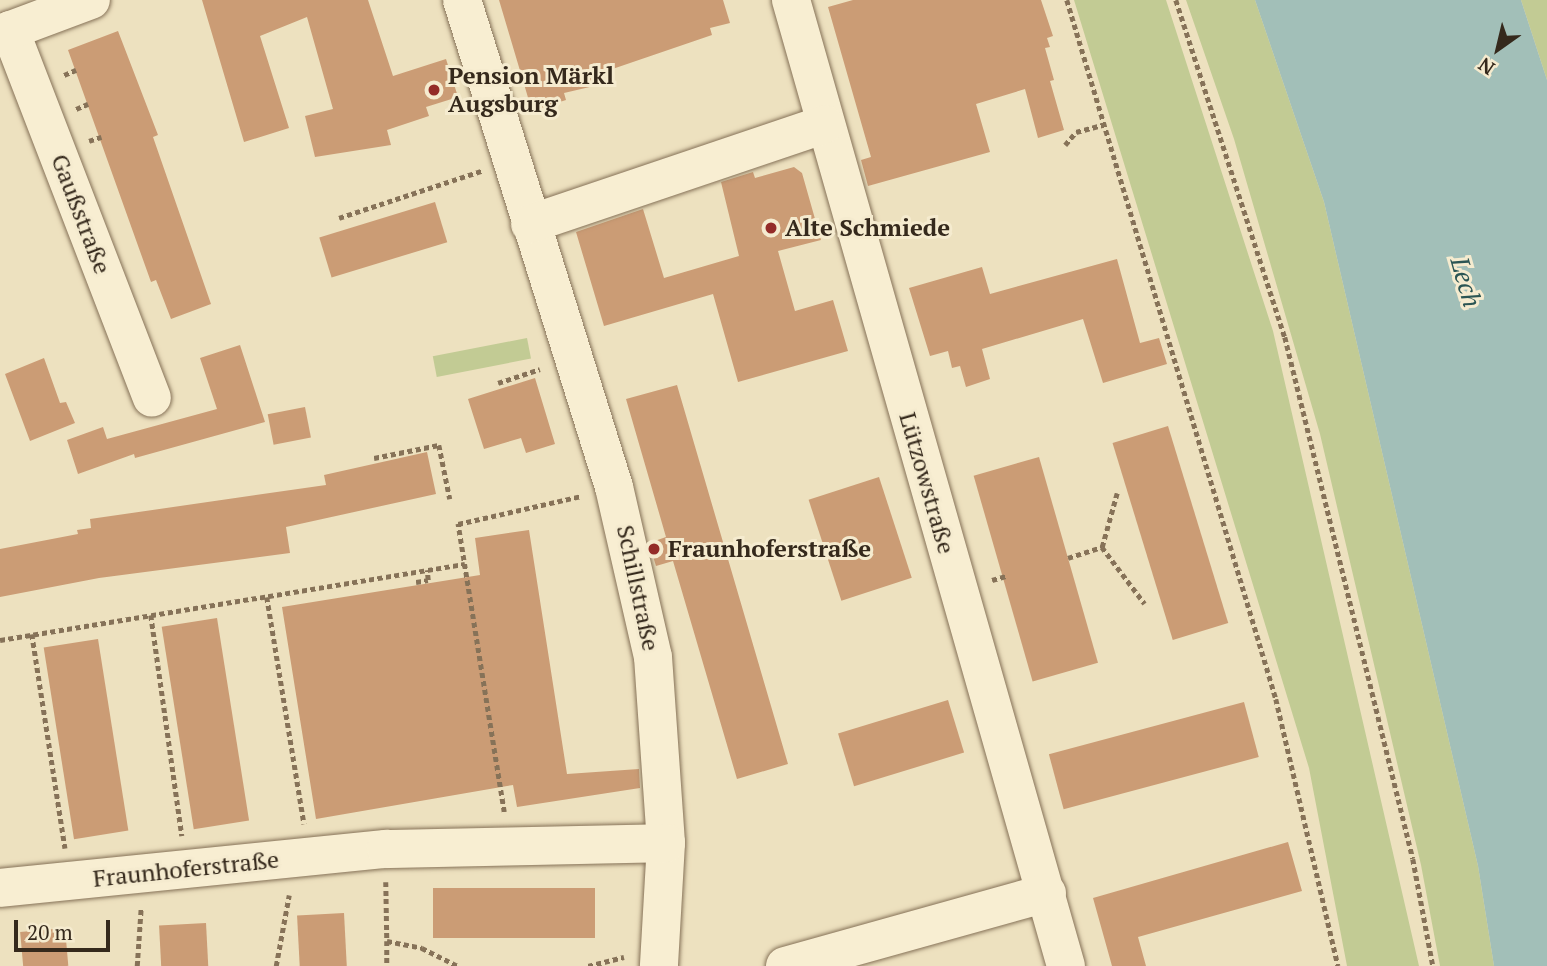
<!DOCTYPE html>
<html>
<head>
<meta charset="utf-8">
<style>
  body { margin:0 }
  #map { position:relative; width:1547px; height:966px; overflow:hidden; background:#ede1bf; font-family:"PT Serif",serif }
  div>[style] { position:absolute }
  .green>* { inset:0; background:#c2cb94; transform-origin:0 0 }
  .water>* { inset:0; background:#a2bfb8 }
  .building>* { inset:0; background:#cb9c75; transform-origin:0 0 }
  .path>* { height:4.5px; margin-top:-2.25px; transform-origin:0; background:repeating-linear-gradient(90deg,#867258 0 5px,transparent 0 8.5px) }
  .roads { filter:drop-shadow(0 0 2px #867258) drop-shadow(0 0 2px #867258) }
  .minor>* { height:38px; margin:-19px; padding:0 19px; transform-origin:19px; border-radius:19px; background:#f8eed2 }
  .dots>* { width:19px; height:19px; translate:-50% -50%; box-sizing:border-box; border:4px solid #f5ebcf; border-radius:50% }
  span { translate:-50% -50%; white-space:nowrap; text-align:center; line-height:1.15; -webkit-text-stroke:6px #f5ebcf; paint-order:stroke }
  .poi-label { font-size:24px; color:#35291c; font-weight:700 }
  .left { translate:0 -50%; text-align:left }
  .street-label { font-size:24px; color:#35291c }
  .water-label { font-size:26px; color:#2b5554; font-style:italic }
  .north { position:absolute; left:1463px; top:14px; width:70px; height:70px; -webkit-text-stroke:5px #f5ebcf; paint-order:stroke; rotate:214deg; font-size:19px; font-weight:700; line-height:28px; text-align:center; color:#35291c }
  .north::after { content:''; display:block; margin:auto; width:24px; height:32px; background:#35291c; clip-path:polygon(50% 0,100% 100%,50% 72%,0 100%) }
  .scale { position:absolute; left:14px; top:920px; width:96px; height:32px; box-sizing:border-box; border:4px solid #35291c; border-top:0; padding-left:9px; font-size:21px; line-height:24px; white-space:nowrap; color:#35291c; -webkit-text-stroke:5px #f5ebcf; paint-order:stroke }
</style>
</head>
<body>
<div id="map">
  <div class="green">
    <div style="clip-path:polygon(1074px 0,1166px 0,1273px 331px,1419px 966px,1347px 966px,1309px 768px)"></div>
    <div style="clip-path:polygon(1186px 0,1255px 0,1324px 202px,1478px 866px,1494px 966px,1440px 966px,1421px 865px,1320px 434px,1234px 139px)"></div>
    <div style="clip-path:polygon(1521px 0,1547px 0,1547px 80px)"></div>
    <div style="left:527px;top:338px;width:21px;height:96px;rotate:79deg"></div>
  </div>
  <div class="water">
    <div style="clip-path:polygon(1255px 0,1521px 0,1547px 80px,1547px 966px,1494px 966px,1478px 866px,1324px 202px)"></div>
  </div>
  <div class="building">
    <div style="clip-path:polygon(202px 0,368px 0,393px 76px,446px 59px,458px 97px,426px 107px,429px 116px,387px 130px,391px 145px,315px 157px,305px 116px,333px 109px,307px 17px,260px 36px,289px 128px,244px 142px)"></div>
    <div style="clip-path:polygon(499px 0,723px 0,730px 23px,710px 28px,712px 35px,592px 76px,594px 86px,564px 93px,566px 100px,532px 111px)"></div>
    <div style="clip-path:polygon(853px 0,1041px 0,1053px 36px,1047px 38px,1050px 47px,1045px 48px,1054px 80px,1050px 81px,1064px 130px,1038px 138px,1025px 89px,976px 104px,990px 152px,868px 186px,861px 160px,871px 157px,828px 7px)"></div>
    <div style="clip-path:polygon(118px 31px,158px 135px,153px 137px,211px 304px,171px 319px,156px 280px,151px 282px,68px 50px)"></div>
    <div style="clip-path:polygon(794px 167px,802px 173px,821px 240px,778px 251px,795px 311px,833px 300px,848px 351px,738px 382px,713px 294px,604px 326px,576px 232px,643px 209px,664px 278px,739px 256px,721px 182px,753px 172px,755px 178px)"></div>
    <div style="left:435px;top:202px;width:42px;height:121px;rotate:73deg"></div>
    <div style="clip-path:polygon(1117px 259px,1140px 343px,1159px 338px,1167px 364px,1103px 383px,1083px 319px,982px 349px,990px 379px,966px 387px,960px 366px,952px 368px,948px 351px,930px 356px,909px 288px,982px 267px,990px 294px)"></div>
    <div style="clip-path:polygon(240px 345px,265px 422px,135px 458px,134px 454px,78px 474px,67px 440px,103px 427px,107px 439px,217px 409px,200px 358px)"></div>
    <div style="clip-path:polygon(44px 358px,60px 403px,66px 402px,75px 423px,30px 441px,5px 374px)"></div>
    <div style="clip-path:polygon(535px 378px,555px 444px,526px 453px,521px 438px,484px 449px,468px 399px)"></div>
    <div style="clip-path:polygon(677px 385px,788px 764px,737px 779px,673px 561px,656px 566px,651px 550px,649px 543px,666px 537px,626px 399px)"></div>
    <div style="left:305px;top:407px;width:31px;height:38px;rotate:79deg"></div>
    <div style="left:1168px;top:426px;width:206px;height:58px;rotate:73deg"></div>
    <div style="clip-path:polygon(427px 452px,436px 494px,286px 527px,290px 553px,99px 578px,0 597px,0 549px,78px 534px,77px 530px,91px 528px,90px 519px,326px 485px,324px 475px)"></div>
    <div style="left:1039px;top:457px;width:214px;height:68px;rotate:74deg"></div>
    <div style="left:879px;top:477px;width:106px;height:74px;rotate:72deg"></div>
    <div style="clip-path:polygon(529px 530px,567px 774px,639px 769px,640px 788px,517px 807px,513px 785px,316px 819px,282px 607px,480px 575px,475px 538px)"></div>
    <div style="left:217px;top:618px;width:205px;height:56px;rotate:81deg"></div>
    <div style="left:98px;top:639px;width:194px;height:55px;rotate:81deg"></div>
    <div style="left:948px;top:700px;width:55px;height:115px;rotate:73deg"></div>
    <div style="left:1244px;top:702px;width:57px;height:202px;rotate:75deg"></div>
    <div style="clip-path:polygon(1288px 842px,1302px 891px,1138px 937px,1146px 966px,1112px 966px,1093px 898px)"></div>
    <div style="left:433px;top:888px;width:162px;height:50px"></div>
    <div style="left:344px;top:913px;width:53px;height:47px;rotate:87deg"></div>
    <div style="left:206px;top:923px;width:43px;height:47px;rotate:87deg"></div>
    <div style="left:65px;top:928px;width:38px;height:45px;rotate:85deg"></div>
  </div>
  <div class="path">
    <div style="left:1067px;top:0;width:730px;rotate:73.35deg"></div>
    <div style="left:1276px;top:699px;width:274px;rotate:76.9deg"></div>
    <div style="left:1176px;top:0;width:354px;rotate:72.1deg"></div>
    <div style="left:1285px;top:337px;width:537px;rotate:76.22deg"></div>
    <div style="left:1413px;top:859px;width:109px;rotate:79.4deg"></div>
    <div style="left:64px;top:75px;width:13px;rotate:-23deg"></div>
    <div style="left:76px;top:109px;width:13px;rotate:-23deg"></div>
    <div style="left:89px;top:141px;width:13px;rotate:-18deg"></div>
    <div style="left:1065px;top:145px;width:17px;rotate:-50deg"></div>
    <div style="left:1076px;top:132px;width:28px;rotate:-15deg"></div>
    <div style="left:339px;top:218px;width:150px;rotate:-18.3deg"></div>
    <div style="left:498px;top:383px;width:44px;rotate:-18.4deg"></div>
    <div style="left:374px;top:458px;width:66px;rotate:-11.3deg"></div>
    <div style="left:439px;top:445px;width:55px;rotate:78.5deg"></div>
    <div style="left:1102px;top:547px;width:56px;rotate:-74.5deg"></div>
    <div style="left:1068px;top:558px;width:36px;rotate:-18deg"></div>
    <div style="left:1102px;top:547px;width:71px;rotate:53deg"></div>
    <div style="left:992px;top:580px;width:15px;rotate:-16deg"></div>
    <div style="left:416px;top:582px;width:12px;rotate:-9deg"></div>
    <div style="left:428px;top:580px;width:10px;rotate:-96deg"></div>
    <div style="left:267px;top:597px;width:230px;rotate:80.7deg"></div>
    <div style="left:151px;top:615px;width:223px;rotate:82deg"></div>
    <div style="left:32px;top:634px;width:217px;rotate:81.2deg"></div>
    <div style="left:0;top:640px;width:471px;rotate:-9.3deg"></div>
    <div style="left:504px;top:812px;width:292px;rotate:-99.1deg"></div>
    <div style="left:458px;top:524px;width:126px;rotate:-12.8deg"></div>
    <div style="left:386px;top:882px;width:59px;rotate:89deg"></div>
    <div style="left:387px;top:941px;width:36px;rotate:11deg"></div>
    <div style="left:422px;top:948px;width:40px;rotate:26.6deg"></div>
    <div style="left:387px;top:941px;width:25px;rotate:90deg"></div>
    <div style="left:137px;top:966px;width:58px;rotate:-86.1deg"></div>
    <div style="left:276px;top:966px;width:72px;rotate:-79.6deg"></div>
    <div style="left:588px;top:966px;width:37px;rotate:-14deg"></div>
  </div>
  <div class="roads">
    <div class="minor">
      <div style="left:462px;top:0;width:510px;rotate:72.67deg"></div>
      <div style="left:614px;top:487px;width:174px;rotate:77.1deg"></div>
      <div style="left:653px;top:657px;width:186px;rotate:86deg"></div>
      <div style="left:666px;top:843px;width:123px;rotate:93.3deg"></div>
      <div style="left:791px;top:0;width:1004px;rotate:74.11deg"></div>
      <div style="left:10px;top:30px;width:394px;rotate:68.9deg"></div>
      <div style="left:0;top:34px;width:97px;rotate:-20.5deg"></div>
      <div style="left:530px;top:224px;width:311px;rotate:-18.7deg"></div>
      <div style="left:0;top:888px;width:388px;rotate:-5.8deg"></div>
      <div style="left:386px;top:849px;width:280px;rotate:-1.2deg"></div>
      <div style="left:785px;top:966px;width:272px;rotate:-15.6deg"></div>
    </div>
  </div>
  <div class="dots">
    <div style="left:434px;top:90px;background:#942c28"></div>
    <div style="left:771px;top:228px;background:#942c28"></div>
    <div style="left:654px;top:549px;background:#942c28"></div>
  </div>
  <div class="poi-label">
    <span class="left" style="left:448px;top:90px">Pension Märkl<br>Augsburg</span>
    <span class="left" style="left:785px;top:228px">Alte Schmiede</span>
    <span class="left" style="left:668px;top:549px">Fraunhoferstraße</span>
  </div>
  <div class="street-label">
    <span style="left:81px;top:214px;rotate:69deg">Gaußstraße</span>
    <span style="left:927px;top:483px;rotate:74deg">Lützowstraße</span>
    <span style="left:638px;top:588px;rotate:78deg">Schillstraße</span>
    <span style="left:186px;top:869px;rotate:-6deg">Fraunhoferstraße</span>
  </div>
  <div class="water-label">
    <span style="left:1466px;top:282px;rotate:74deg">Lech</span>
  </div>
  <div class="north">N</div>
  <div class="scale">20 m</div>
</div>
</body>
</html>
